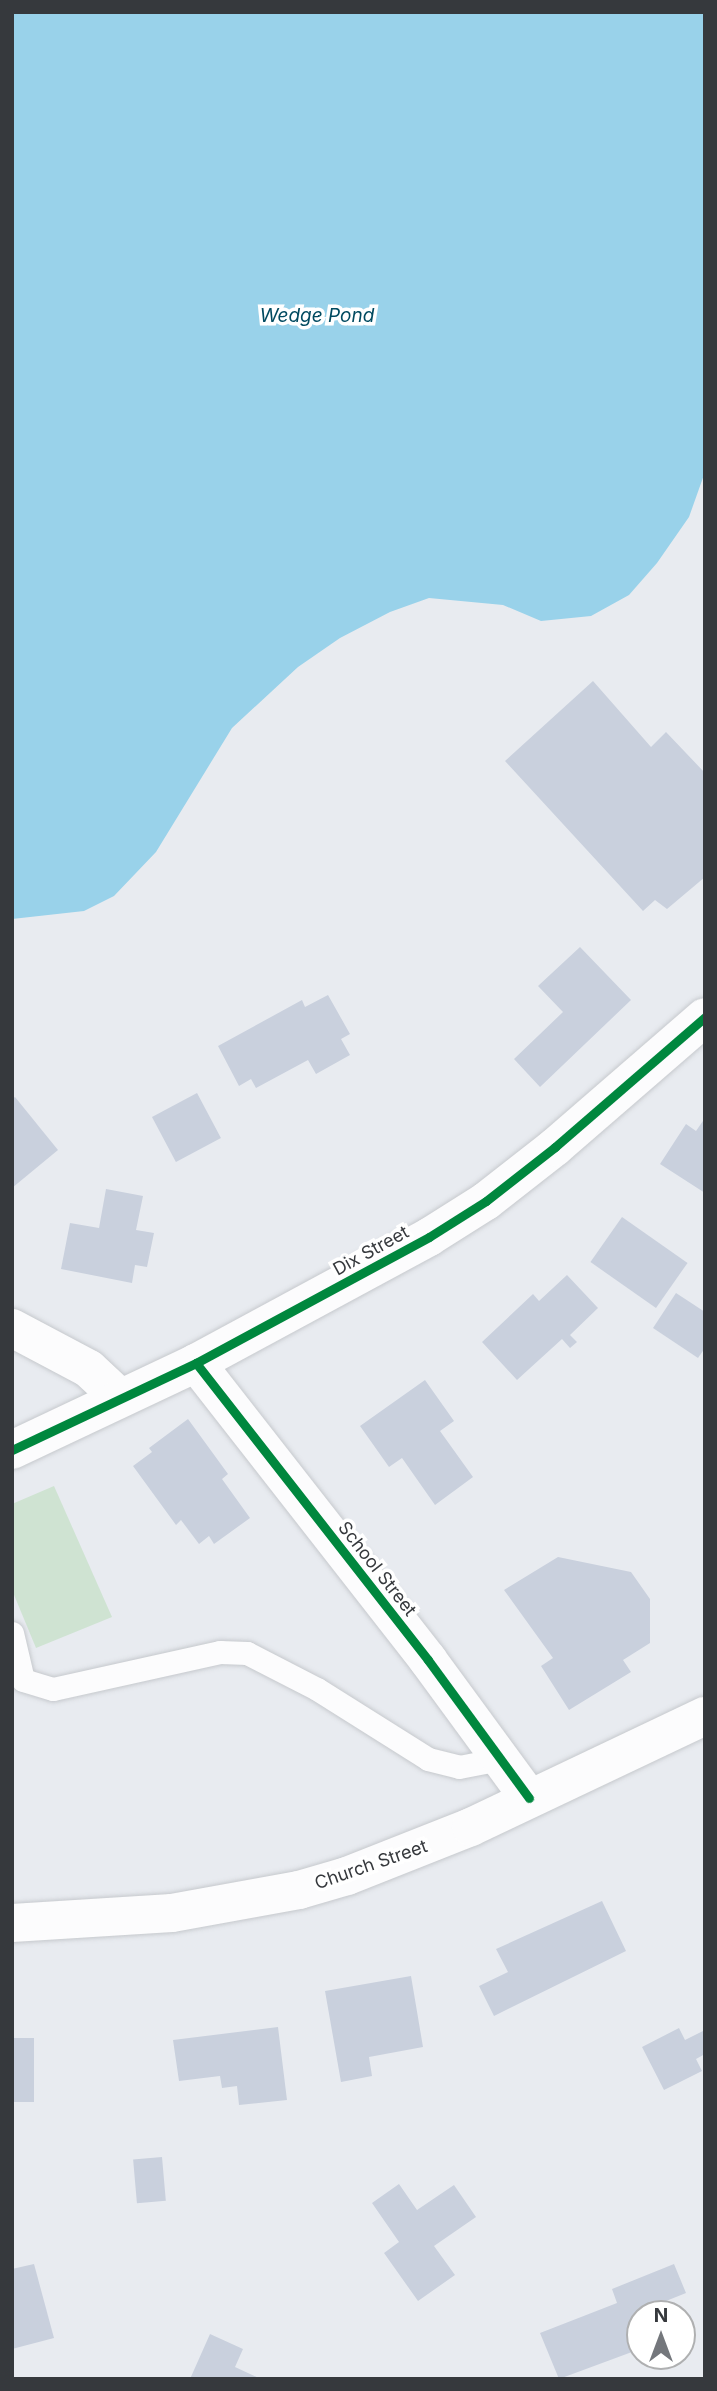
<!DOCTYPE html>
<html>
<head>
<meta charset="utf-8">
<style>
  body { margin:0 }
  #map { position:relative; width:717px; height:2391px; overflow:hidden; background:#e8ebf0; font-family:Inter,sans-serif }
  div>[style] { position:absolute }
  .green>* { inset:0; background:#cfe3d2 }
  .water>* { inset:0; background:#99d2ea }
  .building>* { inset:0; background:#c9d0dd; transform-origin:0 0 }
  .roads { filter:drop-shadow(0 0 2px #c6c9cd) drop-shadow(0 0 2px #c6c9cd) }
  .lane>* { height:23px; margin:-11.5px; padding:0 11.5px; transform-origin:11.5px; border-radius:11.5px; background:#fcfcfd }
  .street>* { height:38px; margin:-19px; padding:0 19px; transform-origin:19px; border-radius:19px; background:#fcfcfd }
  .secondary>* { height:38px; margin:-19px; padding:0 19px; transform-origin:19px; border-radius:19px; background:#fcfcfd }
  .cycleway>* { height:9px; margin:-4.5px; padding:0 4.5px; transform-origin:4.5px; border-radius:4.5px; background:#00873e }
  span { translate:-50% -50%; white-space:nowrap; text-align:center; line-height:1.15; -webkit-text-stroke:7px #fff; paint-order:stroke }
  .street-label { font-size:18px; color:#36393d }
  .water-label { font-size:19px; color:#014a60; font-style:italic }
  .frame { position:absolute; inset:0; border:14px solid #36393d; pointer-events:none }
  .north { position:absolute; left:626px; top:2300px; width:70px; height:70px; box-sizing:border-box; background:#fff; border:2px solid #afb0b1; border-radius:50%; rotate:0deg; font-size:19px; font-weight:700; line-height:28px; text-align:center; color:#36393d }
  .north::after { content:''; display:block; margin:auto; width:24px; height:32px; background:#74777c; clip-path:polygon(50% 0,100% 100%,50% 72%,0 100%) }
</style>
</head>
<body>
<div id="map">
  <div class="green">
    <div style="clip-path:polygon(54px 1486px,112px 1617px,36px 1648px,12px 1590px,12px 1504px)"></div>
  </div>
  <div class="water">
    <div style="clip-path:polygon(12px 12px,705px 12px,705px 472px,689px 517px,657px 563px,629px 595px,591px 616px,541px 621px,503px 605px,429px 598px,390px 612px,340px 638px,298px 667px,232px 728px,156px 852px,114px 896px,84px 911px,12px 919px)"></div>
  </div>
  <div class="building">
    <div style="clip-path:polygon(593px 681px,651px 747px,666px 732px,705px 773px,705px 877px,667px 909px,655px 900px,643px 911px,505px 761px)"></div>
    <div style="clip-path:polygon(580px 947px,631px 1000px,540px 1087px,514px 1059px,563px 1012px,538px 986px)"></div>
    <div style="clip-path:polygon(328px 995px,350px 1034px,341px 1039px,350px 1055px,316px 1074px,308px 1060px,256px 1088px,251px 1079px,239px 1086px,218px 1046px,302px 1000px,305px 1007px)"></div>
    <div style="left:197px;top:1093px;width:51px;height:51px;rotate:62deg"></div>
    <div style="clip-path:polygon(15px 1097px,58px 1150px,12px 1188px,12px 1099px)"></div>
    <div style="clip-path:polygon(705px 1118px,705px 1193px,660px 1164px,686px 1124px,696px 1131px)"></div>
    <div style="clip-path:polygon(106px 1189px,143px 1196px,136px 1230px,154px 1233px,147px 1267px,135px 1265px,132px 1283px,61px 1269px,70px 1223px,99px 1228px)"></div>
    <div style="left:622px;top:1217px;width:80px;height:55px;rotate:35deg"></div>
    <div style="clip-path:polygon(567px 1275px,598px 1308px,570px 1335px,577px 1342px,570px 1348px,562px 1339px,517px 1380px,482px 1342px,533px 1294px,539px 1301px)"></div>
    <div style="clip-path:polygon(676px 1293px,705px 1312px,705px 1348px,698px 1358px,653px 1328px)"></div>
    <div style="clip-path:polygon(425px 1380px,454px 1421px,440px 1431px,473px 1477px,435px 1505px,402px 1458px,389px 1467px,360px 1426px)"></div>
    <div style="clip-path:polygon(188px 1419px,228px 1474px,222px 1479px,250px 1518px,214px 1544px,209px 1536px,199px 1544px,181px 1520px,176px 1525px,133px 1466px,152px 1452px,149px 1448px)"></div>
    <div style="clip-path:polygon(558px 1557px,631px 1572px,650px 1599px,650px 1643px,623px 1660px,631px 1672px,569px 1710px,541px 1666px,553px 1658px,504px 1590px)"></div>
    <div style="clip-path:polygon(602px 1901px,626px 1951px,494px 2016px,479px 1986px,508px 1972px,496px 1949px)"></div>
    <div style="clip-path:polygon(411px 1976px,423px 2047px,369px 2057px,372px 2076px,341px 2082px,325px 1991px)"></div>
    <div style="clip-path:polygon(278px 2027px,287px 2100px,239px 2105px,237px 2086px,222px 2088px,220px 2076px,179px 2081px,173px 2040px)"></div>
    <div style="clip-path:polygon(679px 2028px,685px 2040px,705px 2030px,705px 2054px,696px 2059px,702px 2071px,664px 2090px,642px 2047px)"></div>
    <div style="left:12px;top:2038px;width:22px;height:64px"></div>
    <div style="left:162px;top:2157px;width:44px;height:29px;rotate:85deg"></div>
    <div style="clip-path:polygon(399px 2184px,417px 2210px,454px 2185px,476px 2217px,434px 2246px,455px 2275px,418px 2301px,384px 2253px,399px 2242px,372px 2203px)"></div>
    <div style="clip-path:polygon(34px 2264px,54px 2338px,12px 2349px,12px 2269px)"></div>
    <div style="clip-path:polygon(674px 2264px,686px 2293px,636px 2313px,640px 2349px,559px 2379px,540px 2333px,617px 2303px,612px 2289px)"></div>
    <div style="clip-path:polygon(210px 2334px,243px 2349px,235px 2367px,261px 2379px,190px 2379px)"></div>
  </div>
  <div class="roads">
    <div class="lane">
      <div style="left:12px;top:1633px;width:48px;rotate:76.8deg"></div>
      <div style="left:23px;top:1680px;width:31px;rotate:17deg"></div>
      <div style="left:53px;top:1689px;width:171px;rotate:-12.5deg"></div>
      <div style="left:220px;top:1652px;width:27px;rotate:2deg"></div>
      <div style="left:247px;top:1653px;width:79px;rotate:27.2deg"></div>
      <div style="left:317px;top:1689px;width:131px;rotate:32.2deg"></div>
      <div style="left:428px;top:1759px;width:32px;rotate:14deg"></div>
      <div style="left:459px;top:1767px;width:42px;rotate:-11deg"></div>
    </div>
    <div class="street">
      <div style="left:12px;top:1328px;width:87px;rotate:28deg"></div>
      <div style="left:89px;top:1369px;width:41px;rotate:43deg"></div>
      <div style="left:196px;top:1363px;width:377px;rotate:52deg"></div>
      <div style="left:428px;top:1660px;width:171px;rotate:53.8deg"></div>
      <div style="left:12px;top:1450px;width:204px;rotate:-25.3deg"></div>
      <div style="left:196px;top:1363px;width:265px;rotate:-28.4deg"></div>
      <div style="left:429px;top:1237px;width:67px;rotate:-32.3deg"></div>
      <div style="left:486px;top:1201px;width:88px;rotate:-38deg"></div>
      <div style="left:555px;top:1147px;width:198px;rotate:-40.9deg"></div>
    </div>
    <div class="secondary">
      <div style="left:12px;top:1923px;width:160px;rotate:-3.6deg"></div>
      <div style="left:172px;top:1913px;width:129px;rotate:-10.3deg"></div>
      <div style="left:299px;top:1890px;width:50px;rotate:-16.3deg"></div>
      <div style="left:347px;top:1876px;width:133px;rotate:-21.6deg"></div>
      <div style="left:471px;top:1827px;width:259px;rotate:-25.4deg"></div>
    </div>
  </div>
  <div class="cycleway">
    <div style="left:196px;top:1363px;width:377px;rotate:52deg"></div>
    <div style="left:428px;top:1660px;width:171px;rotate:53.8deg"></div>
    <div style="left:12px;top:1450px;width:204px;rotate:-25.3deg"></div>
    <div style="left:196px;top:1363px;width:265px;rotate:-28.4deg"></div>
    <div style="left:429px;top:1237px;width:67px;rotate:-32.3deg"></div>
    <div style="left:486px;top:1201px;width:88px;rotate:-38deg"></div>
    <div style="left:555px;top:1147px;width:198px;rotate:-40.9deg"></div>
  </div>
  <div class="street-label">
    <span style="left:371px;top:1251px;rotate:-29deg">Dix Street</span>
    <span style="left:377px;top:1569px;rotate:52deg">School Street</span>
    <span style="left:371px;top:1865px;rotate:-19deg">Church Street</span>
  </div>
  <div class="water-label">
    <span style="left:317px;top:316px">Wedge Pond</span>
  </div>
  <div class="frame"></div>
  <div class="north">N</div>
</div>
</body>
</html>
